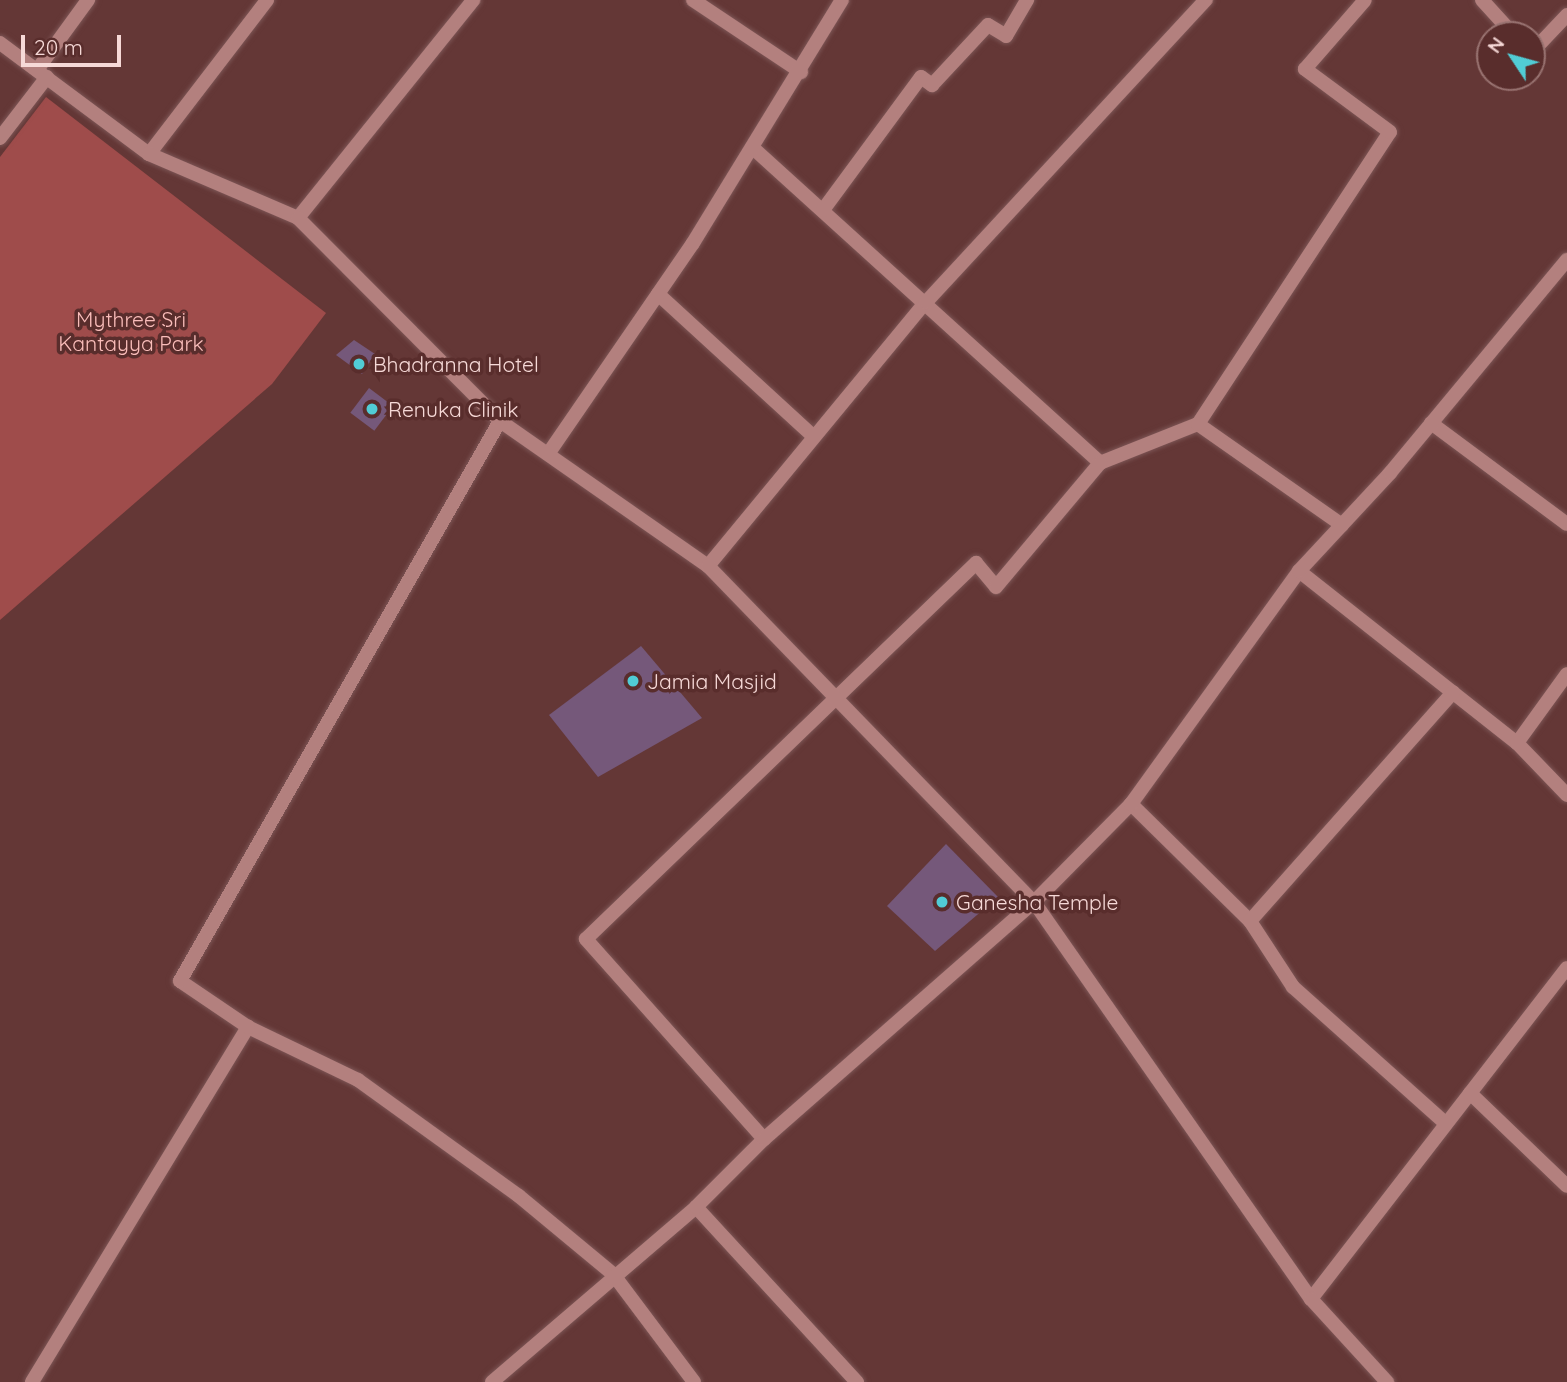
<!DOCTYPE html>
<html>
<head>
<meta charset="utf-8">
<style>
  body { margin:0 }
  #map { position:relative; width:1567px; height:1382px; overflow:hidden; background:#643736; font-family:Quicksand,sans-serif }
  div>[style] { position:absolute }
  .green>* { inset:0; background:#9f4c4b }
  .building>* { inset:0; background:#75587a; transform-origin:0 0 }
  .roads { filter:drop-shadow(0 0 2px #7c5555) drop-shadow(0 0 2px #7c5555) }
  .minor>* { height:14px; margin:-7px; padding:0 7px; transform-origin:7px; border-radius:7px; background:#b3807e }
  .tertiary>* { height:14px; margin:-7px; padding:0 7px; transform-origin:7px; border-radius:7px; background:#b3807e }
  .dots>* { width:19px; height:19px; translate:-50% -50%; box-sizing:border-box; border:4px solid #592d2c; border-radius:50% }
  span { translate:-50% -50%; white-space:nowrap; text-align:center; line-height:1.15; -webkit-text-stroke:7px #592d2c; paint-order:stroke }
  .park-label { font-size:21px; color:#fabdba }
  .poi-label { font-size:21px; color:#f6d9d7 }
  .left { translate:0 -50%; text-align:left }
  .north { position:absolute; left:1476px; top:21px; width:70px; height:70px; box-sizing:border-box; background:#592d2c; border:2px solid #987270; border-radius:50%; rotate:306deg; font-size:19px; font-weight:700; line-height:28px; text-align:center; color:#f6d9d7 }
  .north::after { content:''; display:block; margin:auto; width:24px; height:32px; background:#51ccd5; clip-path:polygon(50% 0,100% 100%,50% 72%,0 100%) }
  .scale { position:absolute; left:21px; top:35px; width:100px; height:32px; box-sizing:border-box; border:4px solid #f6d9d7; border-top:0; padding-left:9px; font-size:21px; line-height:24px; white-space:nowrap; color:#f6d9d7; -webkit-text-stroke:5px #592d2c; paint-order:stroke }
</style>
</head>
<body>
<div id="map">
  <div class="green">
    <div style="clip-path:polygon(46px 97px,326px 313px,272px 384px,0 620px,0 157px)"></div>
  </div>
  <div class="building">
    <div style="clip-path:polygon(354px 340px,375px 354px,362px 374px,336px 355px)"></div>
    <div style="left:369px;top:388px;width:30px;height:31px;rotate:37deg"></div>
    <div style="clip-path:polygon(641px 646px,702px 718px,598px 777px,549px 715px)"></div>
    <div style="clip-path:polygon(946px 844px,998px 897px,935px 951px,887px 906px)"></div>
  </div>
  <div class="roads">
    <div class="minor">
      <div style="left:693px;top:0;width:130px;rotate:33.7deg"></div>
      <div style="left:1482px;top:0;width:47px;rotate:47.6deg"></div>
      <div style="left:1532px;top:52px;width:51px;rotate:-46.6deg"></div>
      <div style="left:37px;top:70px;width:87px;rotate:-53.9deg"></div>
      <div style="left:0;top:138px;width:77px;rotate:-52.4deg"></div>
      <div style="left:753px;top:148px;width:469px;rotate:42.2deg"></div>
      <div style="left:1100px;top:463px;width:105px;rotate:-21.7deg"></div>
      <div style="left:149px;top:154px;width:194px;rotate:-52.5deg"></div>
      <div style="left:823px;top:210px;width:165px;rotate:-53.6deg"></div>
      <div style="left:921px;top:77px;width:14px;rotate:36deg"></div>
      <div style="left:932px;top:85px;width:82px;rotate:-47deg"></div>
      <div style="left:988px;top:25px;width:21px;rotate:31deg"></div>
      <div style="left:1006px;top:36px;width:42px;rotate:-59.7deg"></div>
      <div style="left:298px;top:218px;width:280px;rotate:-51.2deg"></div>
      <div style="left:658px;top:294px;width:210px;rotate:42.5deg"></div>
      <div style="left:1431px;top:423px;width:169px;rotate:36.6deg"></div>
      <div style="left:548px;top:454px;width:256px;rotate:-55.5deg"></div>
      <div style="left:693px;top:243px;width:285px;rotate:-58.5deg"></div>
      <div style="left:1342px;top:525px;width:176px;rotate:-145deg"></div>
      <div style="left:1198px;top:424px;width:349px;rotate:-56.7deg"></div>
      <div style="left:1390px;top:132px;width:106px;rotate:-143.5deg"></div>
      <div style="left:1305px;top:69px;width:91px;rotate:-49deg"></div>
      <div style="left:708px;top:566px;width:342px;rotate:-50.5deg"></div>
      <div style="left:926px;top:302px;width:412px;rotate:-47.2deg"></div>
      <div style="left:1299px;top:571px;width:278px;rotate:38.3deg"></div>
      <div style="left:1517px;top:743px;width:85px;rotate:-54.1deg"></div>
      <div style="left:1517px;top:743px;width:72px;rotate:46.1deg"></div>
      <div style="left:1131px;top:804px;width:167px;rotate:44.5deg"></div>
      <div style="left:1250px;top:921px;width:79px;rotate:56.9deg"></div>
      <div style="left:1293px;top:987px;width:205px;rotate:41.8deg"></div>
      <div style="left:1250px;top:921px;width:306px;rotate:-48.4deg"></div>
      <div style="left:248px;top:1027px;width:122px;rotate:25.7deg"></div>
      <div style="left:358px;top:1080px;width:198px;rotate:35.8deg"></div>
      <div style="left:519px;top:1196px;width:122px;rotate:39.7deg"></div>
      <div style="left:613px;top:1274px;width:135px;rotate:53.1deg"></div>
      <div style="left:1470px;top:1093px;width:134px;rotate:43.8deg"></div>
      <div style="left:764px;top:1139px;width:268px;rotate:-131.7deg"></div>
      <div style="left:586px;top:939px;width:542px;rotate:-43.95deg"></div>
      <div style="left:976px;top:563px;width:31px;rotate:50deg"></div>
      <div style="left:996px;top:587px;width:162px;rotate:-50deg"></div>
      <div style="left:696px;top:1207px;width:238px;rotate:47.4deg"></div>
      <div style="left:1311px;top:1299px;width:418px;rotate:-52.3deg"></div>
      <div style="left:32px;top:1382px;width:416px;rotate:-58.7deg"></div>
      <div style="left:248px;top:1027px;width:82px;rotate:-145.9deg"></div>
      <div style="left:180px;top:981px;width:645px;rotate:-60.26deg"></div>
    </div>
    <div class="tertiary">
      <div style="left:0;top:43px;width:186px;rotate:36.7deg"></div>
      <div style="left:149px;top:154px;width:162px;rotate:23.2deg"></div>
      <div style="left:298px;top:218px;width:286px;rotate:45.1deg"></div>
      <div style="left:500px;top:421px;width:254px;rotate:34.9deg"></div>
      <div style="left:708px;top:566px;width:468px;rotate:45.9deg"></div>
      <div style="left:1034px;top:902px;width:484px;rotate:55.1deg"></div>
      <div style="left:1311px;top:1299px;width:113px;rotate:47.5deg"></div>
      <div style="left:492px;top:1382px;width:269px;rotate:-40.6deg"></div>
      <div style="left:696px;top:1207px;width:96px;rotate:-45deg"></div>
      <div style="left:764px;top:1139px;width:359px;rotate:-41.3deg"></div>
      <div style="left:1034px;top:902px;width:138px;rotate:-45.3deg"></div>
      <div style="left:1131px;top:804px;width:287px;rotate:-54.2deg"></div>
      <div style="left:1299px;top:571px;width:134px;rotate:-47.1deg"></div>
      <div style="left:1390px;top:473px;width:277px;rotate:-50.3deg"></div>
    </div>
  </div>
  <div class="dots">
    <div style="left:359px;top:364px;background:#51ccd5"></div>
    <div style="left:372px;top:409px;background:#51ccd5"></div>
    <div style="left:633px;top:681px;background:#51ccd5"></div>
    <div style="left:942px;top:902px;background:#51ccd5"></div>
  </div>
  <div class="park-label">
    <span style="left:131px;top:331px">Mythree Sri<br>Kantayya Park</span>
  </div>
  <div class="poi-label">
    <span class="left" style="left:373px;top:364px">Bhadranna Hotel</span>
    <span class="left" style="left:388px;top:409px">Renuka Clinik</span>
    <span class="left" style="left:647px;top:681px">Jamia Masjid</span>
    <span class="left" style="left:956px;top:902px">Ganesha Temple</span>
  </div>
  <div class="north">N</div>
  <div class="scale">20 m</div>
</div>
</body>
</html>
